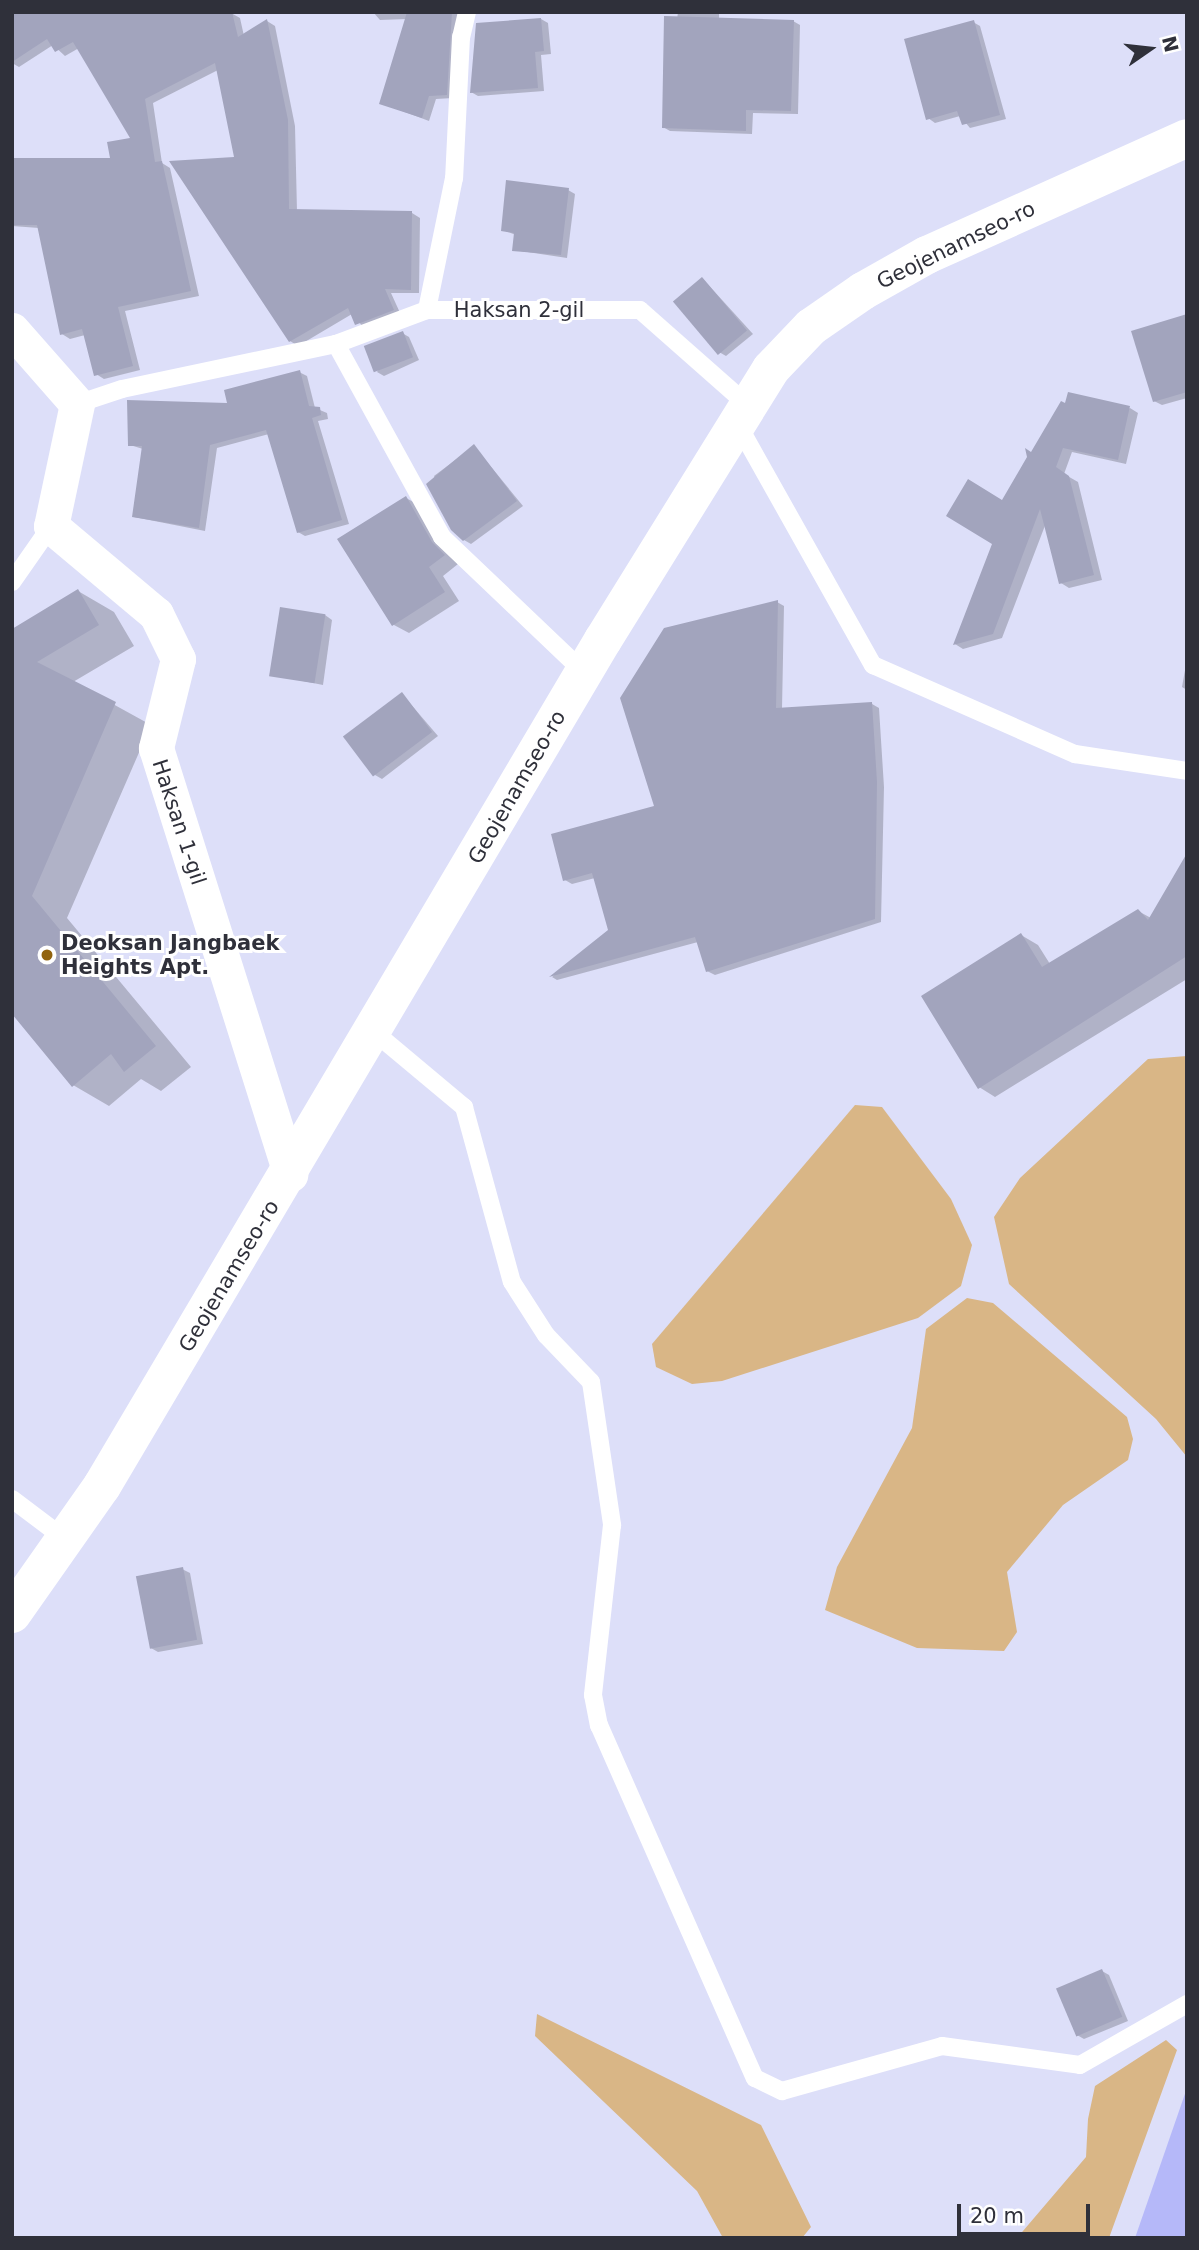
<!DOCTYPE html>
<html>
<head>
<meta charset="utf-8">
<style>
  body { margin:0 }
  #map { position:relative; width:1199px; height:2250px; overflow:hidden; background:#dddff9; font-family:"DejaVu Sans",sans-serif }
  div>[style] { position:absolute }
  .green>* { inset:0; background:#d9b686 }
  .water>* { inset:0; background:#b5b8f9 }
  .shadow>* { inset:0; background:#0003 }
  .building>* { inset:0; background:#a2a4bd; transform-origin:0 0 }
  .lane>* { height:18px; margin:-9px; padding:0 9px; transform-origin:9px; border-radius:9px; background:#fff }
  .street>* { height:35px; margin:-17.5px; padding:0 17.5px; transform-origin:17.5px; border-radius:17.5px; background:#fff }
  .secondary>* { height:38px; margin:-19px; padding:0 19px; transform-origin:19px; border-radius:19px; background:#fff }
  .dots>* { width:19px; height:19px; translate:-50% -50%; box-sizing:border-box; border:4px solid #fff; border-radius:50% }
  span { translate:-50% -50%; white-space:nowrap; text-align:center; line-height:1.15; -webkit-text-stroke:6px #fff; paint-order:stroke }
  .street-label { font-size:21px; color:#2f303a }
  .poi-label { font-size:21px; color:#2f303a; font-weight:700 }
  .left { translate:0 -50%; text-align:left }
  .frame { position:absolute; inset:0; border:14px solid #2f303a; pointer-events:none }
  .north { position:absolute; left:1115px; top:14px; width:70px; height:70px; -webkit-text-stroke:5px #fff; paint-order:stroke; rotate:76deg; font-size:19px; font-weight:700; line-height:28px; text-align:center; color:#2f303a }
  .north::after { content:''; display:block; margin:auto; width:24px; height:32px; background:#2f303a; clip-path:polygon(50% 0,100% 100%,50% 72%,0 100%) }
  .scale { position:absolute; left:957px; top:2204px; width:133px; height:32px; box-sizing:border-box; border:4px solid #2f303a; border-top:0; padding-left:9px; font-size:21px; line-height:24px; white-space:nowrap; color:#2f303a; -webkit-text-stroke:5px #fff; paint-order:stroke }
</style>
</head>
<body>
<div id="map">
  <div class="green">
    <div style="clip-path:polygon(1187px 1056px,1187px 1457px,1156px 1419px,1009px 1284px,994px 1217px,1020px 1178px,1148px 1059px)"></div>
    <div style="clip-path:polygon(855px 1105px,882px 1107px,951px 1199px,972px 1245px,961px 1286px,918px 1318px,722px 1381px,692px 1384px,656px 1367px,652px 1344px)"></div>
    <div style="clip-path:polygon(967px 1298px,993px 1303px,1127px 1417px,1133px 1439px,1128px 1460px,1063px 1505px,1007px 1572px,1017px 1632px,1004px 1651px,917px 1648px,825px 1610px,837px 1567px,912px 1428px,926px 1329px)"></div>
    <div style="clip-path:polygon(537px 2014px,761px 2125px,811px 2227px,802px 2238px,723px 2238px,697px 2191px,535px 2036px)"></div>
    <div style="clip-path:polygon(1166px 2040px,1177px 2050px,1109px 2238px,1017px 2238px,1086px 2157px,1088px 2119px,1095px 2086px)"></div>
  </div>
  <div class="water">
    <div style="clip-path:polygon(1187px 2088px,1187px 2238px,1135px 2238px)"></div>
  </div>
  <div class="shadow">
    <div style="clip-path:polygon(12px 12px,231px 13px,240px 18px,244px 36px,267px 21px,275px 26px,295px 126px,297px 211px,412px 213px,420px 218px,419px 293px,391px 293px,401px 315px,364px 328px,352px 314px,298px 346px,290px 341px,236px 158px,218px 70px,153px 103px,162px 163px,170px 168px,199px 296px,125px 311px,140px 370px,104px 379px,96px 374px,85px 335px,70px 339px,62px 334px,39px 228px,12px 226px,12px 159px,112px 160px,133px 139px,79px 48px,65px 56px,53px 45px,19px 67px,12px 63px)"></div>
    <div style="clip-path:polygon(373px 12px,459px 12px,453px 98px,436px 99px,429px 121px,381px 103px,407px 19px,380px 20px)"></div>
    <div style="clip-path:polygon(678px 12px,719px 12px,719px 19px,793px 21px,800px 25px,798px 114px,753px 113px,752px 134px,670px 131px,663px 127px)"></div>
    <div style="clip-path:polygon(541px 19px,548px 23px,551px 54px,541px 55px,544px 91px,478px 96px,471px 92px)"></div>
    <div style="clip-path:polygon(973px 22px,980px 26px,1006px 119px,970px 128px,960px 116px,935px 123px,928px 118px)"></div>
    <div style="clip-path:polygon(568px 190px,575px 194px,567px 258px,514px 250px,516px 235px,503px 230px)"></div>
    <div style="clip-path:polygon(703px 279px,753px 334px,726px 356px,719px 352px)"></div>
    <div style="clip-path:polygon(1187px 316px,1187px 398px,1162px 405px,1154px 401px)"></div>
    <div style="clip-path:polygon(402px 333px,409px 337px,419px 360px,384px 376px,377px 372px)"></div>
    <div style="clip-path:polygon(299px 372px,307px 376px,315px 408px,327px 413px,328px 419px,318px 421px,349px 524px,305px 536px,298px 532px,269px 434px,217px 448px,205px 531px,134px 517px,143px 449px,130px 445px)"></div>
    <div style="clip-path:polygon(1130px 408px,1138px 413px,1126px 464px,1072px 452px,1064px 474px,1078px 482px,1102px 580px,1069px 588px,1061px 583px,1046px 523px,1002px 638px,963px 649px,955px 644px,994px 544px,1003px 502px,1031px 454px)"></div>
    <div style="clip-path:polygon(474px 446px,523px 506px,471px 544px,464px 540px,434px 476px)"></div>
    <div style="clip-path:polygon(406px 498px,421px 506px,458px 564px,443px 576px,459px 601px,409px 633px,394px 625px)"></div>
    <div style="clip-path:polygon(78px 591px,114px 612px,134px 646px,73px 682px,151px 725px,67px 918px,191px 1067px,161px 1091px,141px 1079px,109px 1106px,73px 1085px,12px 1011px,12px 631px)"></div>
    <div style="clip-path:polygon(777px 602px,784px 606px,782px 709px,872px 704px,879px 708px,884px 787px,881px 922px,715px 975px,707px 971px,698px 942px,557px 980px,552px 977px,610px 931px,595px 878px,572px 884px,565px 880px,656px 807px)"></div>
    <div style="clip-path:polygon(325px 615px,332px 620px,323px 685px,273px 675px)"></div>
    <div style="clip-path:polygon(1187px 659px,1187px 690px,1182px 687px)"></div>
    <div style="clip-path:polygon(402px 694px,438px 736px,382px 779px,375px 775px)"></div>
    <div style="clip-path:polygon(1187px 857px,1187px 979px,995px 1097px,979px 1087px,1021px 935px,1038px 945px,1050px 964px,1138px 911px,1151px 918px)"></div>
    <div style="clip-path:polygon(182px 1569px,190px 1573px,203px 1644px,158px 1652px,151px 1648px)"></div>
    <div style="clip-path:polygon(1102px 1971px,1109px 1975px,1128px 2021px,1084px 2039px,1077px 2035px)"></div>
  </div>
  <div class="building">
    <div style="clip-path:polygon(12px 12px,232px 12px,238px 37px,267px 19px,288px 120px,289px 209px,412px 211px,411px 290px,385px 289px,394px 310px,355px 325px,348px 308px,289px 342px,169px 161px,234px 157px,215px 63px,145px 99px,155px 162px,162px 161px,191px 291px,118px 307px,133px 366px,94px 376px,82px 329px,60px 335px,37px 225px,12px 225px,12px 158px,110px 158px,107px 142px,130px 138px,73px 42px,55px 52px,47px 39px,12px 62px)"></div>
    <div style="clip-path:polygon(407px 12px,452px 12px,447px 95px,429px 96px,422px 118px,379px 104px)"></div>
    <div style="clip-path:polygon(664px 16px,794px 20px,791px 111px,746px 110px,746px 131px,662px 128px)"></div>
    <div style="clip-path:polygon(541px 18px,544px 51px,535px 52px,538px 88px,470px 93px,476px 23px)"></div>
    <div style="clip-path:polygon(974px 20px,1000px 115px,962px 125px,957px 111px,926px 120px,904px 39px)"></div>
    <div style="clip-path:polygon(506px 180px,569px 188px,561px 255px,512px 251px,514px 233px,501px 231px)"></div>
    <div style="left:702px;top:277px;width:70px;height:38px;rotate:50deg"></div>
    <div style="clip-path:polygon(1187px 314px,1187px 392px,1153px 402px,1131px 331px)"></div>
    <div style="left:403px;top:331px;width:28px;height:42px;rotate:69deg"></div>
    <div style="clip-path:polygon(300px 370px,309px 406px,320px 407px,321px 415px,312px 418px,342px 520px,297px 533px,266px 430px,210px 445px,199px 528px,132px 517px,142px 446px,128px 446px,127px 400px,227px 403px,224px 390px)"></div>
    <div style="clip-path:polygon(1068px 392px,1130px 406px,1118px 460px,1063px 448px,1056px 467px,1069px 476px,1094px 575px,1059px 584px,1040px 509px,993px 634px,953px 645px,992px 544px,946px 516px,968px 479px,1002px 500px,1027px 457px,1025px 448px,1031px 452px,1061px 401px,1065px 403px)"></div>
    <div style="clip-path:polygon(474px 444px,517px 501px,463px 541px,451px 530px,426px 484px)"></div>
    <div style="clip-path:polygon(406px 496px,432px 542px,445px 555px,429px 567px,445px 592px,392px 626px,337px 539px)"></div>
    <div style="clip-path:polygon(78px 589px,99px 625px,37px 662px,116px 702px,32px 896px,156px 1046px,124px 1072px,111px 1054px,72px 1087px,12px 1014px,12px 629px)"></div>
    <div style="clip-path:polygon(778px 600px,776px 708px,872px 702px,877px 782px,875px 919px,706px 972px,695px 937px,549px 977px,608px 930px,592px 873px,563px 881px,551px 834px,654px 806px,620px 698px,664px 628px)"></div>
    <div style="left:280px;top:607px;width:46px;height:70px;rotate:9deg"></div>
    <div style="left:402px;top:692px;width:50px;height:74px;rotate:53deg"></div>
    <div style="clip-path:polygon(1187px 853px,1187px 956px,978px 1089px,921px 996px,1021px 933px,1042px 967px,1138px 909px,1148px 920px)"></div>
    <div style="left:183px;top:1567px;width:74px;height:48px;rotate:79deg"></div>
    <div style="left:1102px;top:1969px;width:52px;height:50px;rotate:67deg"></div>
  </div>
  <div class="lane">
    <div style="left:467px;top:12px;width:26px;rotate:103deg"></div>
    <div style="left:461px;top:37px;width:141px;rotate:92.8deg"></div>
    <div style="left:454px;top:178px;width:135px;rotate:101.6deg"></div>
    <div style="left:427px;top:310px;width:213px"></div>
    <div style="left:640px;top:310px;width:145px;rotate:41.4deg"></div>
    <div style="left:336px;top:344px;width:220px;rotate:61.2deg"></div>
    <div style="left:442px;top:537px;width:196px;rotate:43.6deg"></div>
    <div style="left:77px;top:404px;width:47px;rotate:-18.4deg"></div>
    <div style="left:122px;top:389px;width:219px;rotate:-11.9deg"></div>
    <div style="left:336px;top:344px;width:97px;rotate:-20.5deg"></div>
    <div style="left:737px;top:423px;width:278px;rotate:60.7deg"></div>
    <div style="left:873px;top:665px;width:221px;rotate:23.8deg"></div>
    <div style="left:1075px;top:754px;width:113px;rotate:8.6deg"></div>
    <div style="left:12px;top:582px;width:68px;rotate:-55.1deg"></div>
    <div style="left:373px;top:1031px;width:119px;rotate:39.9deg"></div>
    <div style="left:464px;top:1107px;width:181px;rotate:74.7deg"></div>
    <div style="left:512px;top:1282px;width:63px;rotate:57.3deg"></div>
    <div style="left:546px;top:1335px;width:65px;rotate:46.2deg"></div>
    <div style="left:591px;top:1382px;width:145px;rotate:81.6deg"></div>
    <div style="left:612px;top:1525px;width:171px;rotate:96.4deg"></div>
    <div style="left:593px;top:1695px;width:31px;rotate:79deg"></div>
    <div style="left:599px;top:1725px;width:386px;rotate:66.2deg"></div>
    <div style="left:755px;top:2078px;width:30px;rotate:26deg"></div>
    <div style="left:782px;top:2091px;width:166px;rotate:-15.7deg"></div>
    <div style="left:942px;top:2046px;width:139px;rotate:7.8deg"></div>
    <div style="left:1080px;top:2065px;width:123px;rotate:-29.7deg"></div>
    <div style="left:12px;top:1499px;width:66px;rotate:37deg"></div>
  </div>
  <div class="street">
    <div style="left:12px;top:330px;width:98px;rotate:48.7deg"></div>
    <div style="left:77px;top:404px;width:125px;rotate:102deg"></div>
    <div style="left:51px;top:526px;width:137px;rotate:40deg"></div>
    <div style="left:156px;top:614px;width:50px;rotate:63.9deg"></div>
    <div style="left:178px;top:659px;width:92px;rotate:103.9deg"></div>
    <div style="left:156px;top:748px;width:447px;rotate:72.5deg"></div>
  </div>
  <div class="secondary">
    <div style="left:12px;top:1614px;width:156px;rotate:-54.9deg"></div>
    <div style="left:102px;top:1486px;width:983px;rotate:-59.37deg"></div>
    <div style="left:603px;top:640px;width:319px;rotate:-58.2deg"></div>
    <div style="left:771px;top:369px;width:58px;rotate:-46.4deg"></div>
    <div style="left:811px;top:327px;width:63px;rotate:-34.7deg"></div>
    <div style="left:863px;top:291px;width:73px;rotate:-29.4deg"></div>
    <div style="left:927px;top:255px;width:285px;rotate:-24.2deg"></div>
  </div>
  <div class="dots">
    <div style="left:47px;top:955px;background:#91630f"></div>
  </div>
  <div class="street-label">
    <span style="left:956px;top:245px;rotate:-26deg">Geojenamseo-ro</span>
    <span style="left:519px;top:310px">Haksan 2-gil</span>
    <span style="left:517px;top:787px;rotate:-60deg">Geojenamseo-ro</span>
    <span style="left:179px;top:822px;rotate:72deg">Haksan 1-gil</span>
    <span style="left:229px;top:1276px;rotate:-59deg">Geojenamseo-ro</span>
  </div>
  <div class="poi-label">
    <span class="left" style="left:61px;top:955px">Deoksan Jangbaek<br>Heights Apt.</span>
  </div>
  <div class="frame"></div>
  <div class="north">N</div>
  <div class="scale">20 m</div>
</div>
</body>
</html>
